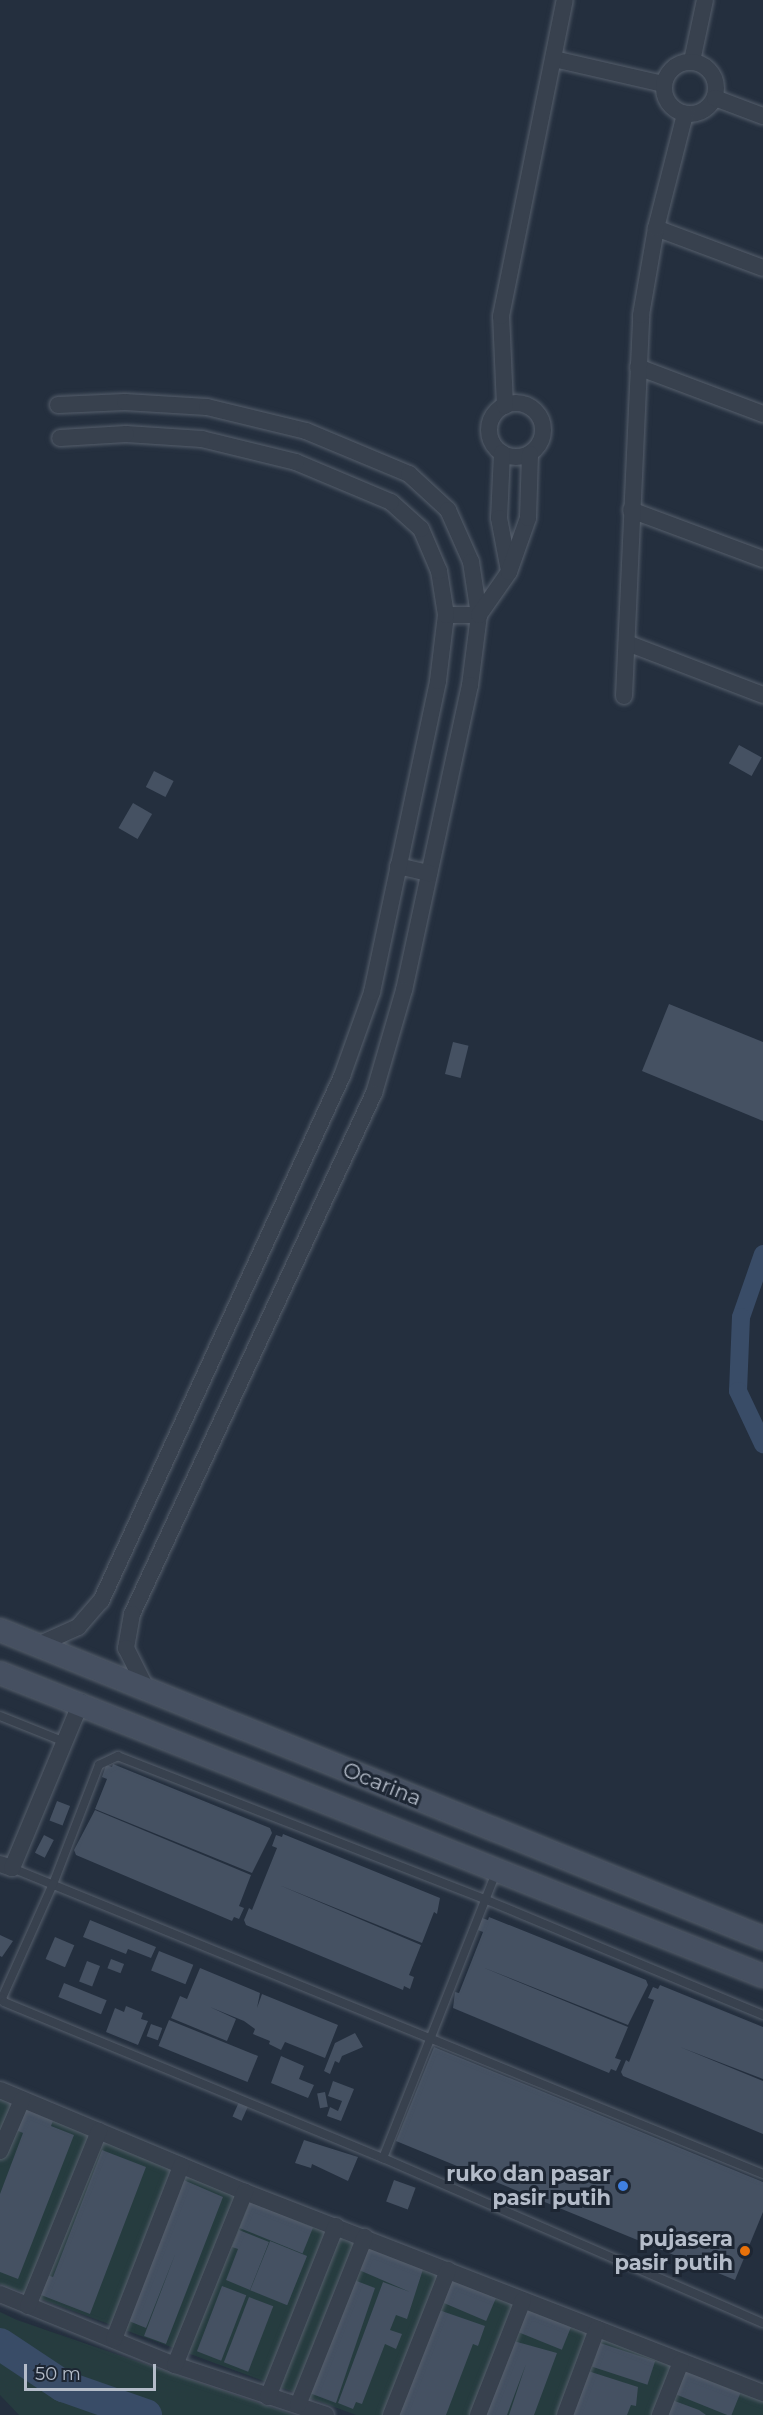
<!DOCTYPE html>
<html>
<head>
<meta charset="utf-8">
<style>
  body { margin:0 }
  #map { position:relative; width:763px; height:2415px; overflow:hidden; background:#242f3e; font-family:Montserrat,sans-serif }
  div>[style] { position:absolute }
  .green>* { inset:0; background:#263c3f }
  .canal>* { height:18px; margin:-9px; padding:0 9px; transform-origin:9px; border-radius:9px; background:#394c67 }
  .river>* { height:32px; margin:-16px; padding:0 16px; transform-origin:16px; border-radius:16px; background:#394c67 }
  .building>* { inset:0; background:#455162; transform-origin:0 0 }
  .roads { filter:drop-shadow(0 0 2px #565f6c) drop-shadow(0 0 2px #565f6c) }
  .lane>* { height:8px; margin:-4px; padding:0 4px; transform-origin:4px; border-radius:4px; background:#38414e }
  .street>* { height:16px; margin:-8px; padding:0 8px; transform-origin:8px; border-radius:8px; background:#38414e }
  .street>.ring { margin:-8px; padding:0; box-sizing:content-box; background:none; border:16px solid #38414e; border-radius:50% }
  .secondary>* { height:22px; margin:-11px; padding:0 11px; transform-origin:11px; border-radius:11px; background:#465061 }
  .dots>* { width:16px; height:16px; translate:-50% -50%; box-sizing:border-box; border:3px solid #1d2633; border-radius:50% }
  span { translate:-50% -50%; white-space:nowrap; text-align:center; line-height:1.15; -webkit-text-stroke:6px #1d2633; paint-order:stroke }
  .street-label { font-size:21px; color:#b4bcc9 }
  .poi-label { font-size:21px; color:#b4bcc9; font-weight:700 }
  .right { translate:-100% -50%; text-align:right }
  .scale { position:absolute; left:24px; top:2364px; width:132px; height:27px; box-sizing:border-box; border:3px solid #b4bcc9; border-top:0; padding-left:8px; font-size:18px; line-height:21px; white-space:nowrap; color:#b4bcc9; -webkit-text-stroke:4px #1d2633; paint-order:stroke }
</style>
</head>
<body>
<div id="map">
  <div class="green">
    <div style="clip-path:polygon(0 2094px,763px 2396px,763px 2415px,356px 2415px,0 2284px)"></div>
    <div style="clip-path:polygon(0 2312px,17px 2320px,293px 2415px,19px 2415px,0 2395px)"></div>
  </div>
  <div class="canal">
    <div style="left:763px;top:1254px;width:67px;rotate:109.2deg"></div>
    <div style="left:741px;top:1317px;width:74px;rotate:92.3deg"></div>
    <div style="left:738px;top:1391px;width:59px;rotate:64.7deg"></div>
  </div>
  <div class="river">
    <div style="left:0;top:2344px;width:76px;rotate:33.7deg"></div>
    <div style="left:63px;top:2386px;width:88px;rotate:19.3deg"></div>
  </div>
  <div class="building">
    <div style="left:739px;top:745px;width:26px;height:21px;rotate:29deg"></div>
    <div style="left:154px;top:771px;width:22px;height:18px;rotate:27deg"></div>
    <div style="left:133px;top:803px;width:22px;height:29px;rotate:30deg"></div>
    <div style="clip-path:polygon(669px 1004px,763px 1042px,763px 1121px,642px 1071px)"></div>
    <div style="left:453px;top:1042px;width:16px;height:33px;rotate:14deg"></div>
    <div style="clip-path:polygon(113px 1764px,270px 1828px,272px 1833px,252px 1873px,95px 1809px,107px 1779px,102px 1777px,106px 1765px,112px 1767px)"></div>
    <div style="left:57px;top:1801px;width:14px;height:21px;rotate:21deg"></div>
    <div style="clip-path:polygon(95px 1810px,251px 1875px,239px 1906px,244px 1908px,239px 1919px,234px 1917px,232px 1921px,76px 1855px,74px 1850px)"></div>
    <div style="clip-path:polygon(283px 1834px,440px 1898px,437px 1914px,434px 1912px,422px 1943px,279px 1885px,421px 1945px,409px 1975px,414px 1977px,410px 1989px,404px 1986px,403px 1990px,246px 1925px,244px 1920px,249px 1908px,252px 1910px,277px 1848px,272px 1846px,276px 1835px,282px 1837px)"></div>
    <div style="left:44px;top:1835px;width:11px;height:20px;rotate:27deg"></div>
    <div style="clip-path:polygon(489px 1917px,646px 1980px,648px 1985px,628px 2025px,482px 1967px,628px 2027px,615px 2058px,621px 2060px,616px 2071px,611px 2069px,609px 2073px,453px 2008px,455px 1992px,459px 1993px,483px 1932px,478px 1930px,482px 1918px,488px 1920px)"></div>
    <div style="clip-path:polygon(90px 1920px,156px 1947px,151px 1958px,128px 1949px,126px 1954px,83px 1937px)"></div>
    <div style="clip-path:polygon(0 1935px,13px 1941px,2px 1957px,0 1956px)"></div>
    <div style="left:55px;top:1937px;width:21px;height:24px;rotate:23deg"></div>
    <div style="left:159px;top:1951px;width:37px;height:21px;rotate:22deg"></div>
    <div style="left:111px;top:1959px;width:14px;height:10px;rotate:21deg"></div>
    <div style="left:87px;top:1961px;width:14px;height:22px;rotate:21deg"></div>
    <div style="clip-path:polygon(200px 1968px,260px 1993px,257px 2008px,262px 1994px,338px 2025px,325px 2058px,285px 2042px,281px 2050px,269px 2044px,270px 2041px,253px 2034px,255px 2029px,244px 2021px,210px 2007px,236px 2019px,227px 2041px,171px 2018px,180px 1996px,187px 1999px)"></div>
    <div style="left:64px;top:1983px;width:46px;height:15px;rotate:22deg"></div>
    <div style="clip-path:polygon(660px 1985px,763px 2027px,763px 2079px,680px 2047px,763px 2081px,763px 2134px,623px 2076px,621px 2072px,626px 2060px,629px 2062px,654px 2000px,648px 1998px,653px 1987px,658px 1989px)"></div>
    <div style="clip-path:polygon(126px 2006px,143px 2013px,141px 2019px,148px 2021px,138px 2045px,106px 2032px,115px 2008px,124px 2012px)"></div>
    <div style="left:169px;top:2020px;width:96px;height:28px;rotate:22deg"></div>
    <div style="left:151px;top:2024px;width:12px;height:13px;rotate:20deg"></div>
    <div style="clip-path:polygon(355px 2033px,363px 2047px,342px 2056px,339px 2063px,335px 2061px,330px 2074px,324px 2071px,335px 2043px)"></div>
    <div style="clip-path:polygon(434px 2047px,763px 2182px,763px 2212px,735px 2280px,396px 2141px)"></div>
    <div style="clip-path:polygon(281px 2056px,304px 2066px,299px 2079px,314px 2085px,308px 2098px,271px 2083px)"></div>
    <div style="clip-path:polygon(333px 2081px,354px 2089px,341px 2121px,327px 2116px,330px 2107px,338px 2111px,342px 2101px,328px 2096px)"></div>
    <div style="left:325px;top:2092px;width:15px;height:8px;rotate:79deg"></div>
    <div style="left:239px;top:2102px;width:10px;height:16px;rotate:24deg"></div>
    <div style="clip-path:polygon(25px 2106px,54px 2118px,51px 2126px,74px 2135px,18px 2279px,0 2272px,0 2194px,23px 2133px,16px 2130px)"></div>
    <div style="clip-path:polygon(304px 2140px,358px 2157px,348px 2181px,312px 2164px,311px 2168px,295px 2163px)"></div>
    <div style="clip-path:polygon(102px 2150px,146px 2167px,90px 2314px,36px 2293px,44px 2274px,53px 2277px)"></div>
    <div style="clip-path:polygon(179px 2178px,223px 2197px,166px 2344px,144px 2336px,176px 2252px,146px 2328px,124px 2319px)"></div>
    <div style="left:394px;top:2180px;width:23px;height:23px;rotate:20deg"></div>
    <div style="left:250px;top:2202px;width:68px;height:28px;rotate:22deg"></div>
    <div style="clip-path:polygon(239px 2230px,269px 2242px,250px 2290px,226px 2280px,238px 2249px,232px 2247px)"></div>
    <div style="left:270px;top:2241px;width:40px;height:53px;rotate:22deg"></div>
    <div style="clip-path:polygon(368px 2247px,425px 2263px,407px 2319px,396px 2315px,390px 2330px,402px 2334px,396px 2349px,385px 2344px,362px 2404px,356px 2402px,353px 2409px,338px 2403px,383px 2282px,410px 2292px,359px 2270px)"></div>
    <div style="left:449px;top:2278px;width:51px;height:25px;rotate:23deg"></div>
    <div style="clip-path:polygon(354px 2280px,375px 2288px,336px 2403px,307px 2392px)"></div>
    <div style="left:222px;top:2286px;width:26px;height:70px;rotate:21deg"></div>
    <div style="left:249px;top:2297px;width:26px;height:70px;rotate:21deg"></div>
    <div style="left:523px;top:2307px;width:52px;height:25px;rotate:22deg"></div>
    <div style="clip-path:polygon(436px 2309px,485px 2326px,478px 2346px,473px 2344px,446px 2415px,394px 2415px)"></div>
    <div style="clip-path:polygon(510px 2340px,557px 2353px,534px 2415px,509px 2415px,526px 2364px,507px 2415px,482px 2415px)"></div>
    <div style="left:600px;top:2343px;width:58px;height:25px;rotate:18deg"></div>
    <div style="left:680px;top:2369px;width:65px;height:25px;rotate:22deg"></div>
    <div style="clip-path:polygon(588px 2371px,638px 2387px,636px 2406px,631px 2405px,627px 2415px,571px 2415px)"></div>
    <div style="clip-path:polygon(672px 2400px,699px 2410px,706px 2415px,666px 2415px)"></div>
  </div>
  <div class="roads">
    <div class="lane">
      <div style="left:0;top:1716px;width:70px;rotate:21.8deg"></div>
      <div style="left:12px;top:1868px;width:811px;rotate:22.17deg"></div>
      <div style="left:763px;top:2015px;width:299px;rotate:-157.4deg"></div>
      <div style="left:487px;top:1900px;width:396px;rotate:-158.7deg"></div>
      <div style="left:118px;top:1756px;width:21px;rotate:155deg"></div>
      <div style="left:99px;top:1765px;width:128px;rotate:111.1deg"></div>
      <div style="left:53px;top:1884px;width:125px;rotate:114.1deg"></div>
      <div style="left:2px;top:1998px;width:4px;rotate:63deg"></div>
      <div style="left:4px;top:2002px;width:410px;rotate:22.4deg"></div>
      <div style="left:383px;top:2158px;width:414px;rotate:23.5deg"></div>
      <div style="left:383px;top:2158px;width:307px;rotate:-68.4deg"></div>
    </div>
    <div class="street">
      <div style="left:554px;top:59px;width:112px;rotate:12.9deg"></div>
      <div style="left:692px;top:61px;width:62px;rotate:-78deg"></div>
      <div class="ring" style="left:664px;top:62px;width:36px;height:36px"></div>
      <div style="left:715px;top:98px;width:51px;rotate:20.6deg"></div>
      <div style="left:656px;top:228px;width:114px;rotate:20.5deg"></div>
      <div style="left:638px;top:367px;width:134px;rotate:20.6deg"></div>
      <div class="ring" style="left:489px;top:403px;width:38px;height:38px"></div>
      <div style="left:58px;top:405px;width:67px;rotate:-2.6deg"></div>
      <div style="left:125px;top:402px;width:82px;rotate:3.5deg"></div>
      <div style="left:207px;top:407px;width:102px;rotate:13.6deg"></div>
      <div style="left:306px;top:431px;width:112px;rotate:22.7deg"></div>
      <div style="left:409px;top:474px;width:53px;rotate:42.7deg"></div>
      <div style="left:448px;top:510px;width:57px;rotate:66.1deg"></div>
      <div style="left:471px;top:562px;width:54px;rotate:81.4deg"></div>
      <div style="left:479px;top:615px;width:71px;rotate:97.3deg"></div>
      <div style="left:470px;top:685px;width:312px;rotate:102.2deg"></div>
      <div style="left:404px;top:990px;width:107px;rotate:106.2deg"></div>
      <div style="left:374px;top:1093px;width:574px;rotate:114.91deg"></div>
      <div style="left:132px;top:1614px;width:35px;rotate:100deg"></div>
      <div style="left:126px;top:1648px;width:45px;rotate:63.4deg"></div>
      <div style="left:505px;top:406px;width:90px;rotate:-92.5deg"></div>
      <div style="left:501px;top:316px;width:322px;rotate:-78.6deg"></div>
      <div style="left:502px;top:453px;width:65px;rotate:92.6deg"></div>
      <div style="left:499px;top:518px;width:54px;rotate:79.3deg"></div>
      <div style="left:631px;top:510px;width:141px;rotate:20.4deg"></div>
      <div style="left:446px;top:615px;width:33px"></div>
      <div style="left:479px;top:615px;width:52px;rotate:-55.1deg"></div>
      <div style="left:509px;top:572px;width:57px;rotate:-70.6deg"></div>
      <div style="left:528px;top:518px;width:64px;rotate:-88.2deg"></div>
      <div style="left:627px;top:643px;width:146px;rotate:20.9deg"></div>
      <div style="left:624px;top:696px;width:381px;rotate:-87.4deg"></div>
      <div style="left:641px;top:315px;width:88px;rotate:-80.2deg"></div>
      <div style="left:656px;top:228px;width:118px;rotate:-75.7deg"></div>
      <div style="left:398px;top:866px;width:32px;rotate:13deg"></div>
      <div style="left:40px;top:1644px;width:42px;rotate:-24.1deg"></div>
      <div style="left:78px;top:1627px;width:35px;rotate:-49deg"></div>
      <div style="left:101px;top:1601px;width:578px;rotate:-65.34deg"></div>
      <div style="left:342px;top:1076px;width:89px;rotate:-70.3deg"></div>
      <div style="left:372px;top:992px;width:318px;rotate:-78deg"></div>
      <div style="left:438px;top:681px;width:66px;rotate:-83.1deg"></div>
      <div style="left:446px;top:615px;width:45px;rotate:-99deg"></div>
      <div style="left:439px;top:571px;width:46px;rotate:-113.2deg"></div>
      <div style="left:421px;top:529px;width:40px;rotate:-138deg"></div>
      <div style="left:391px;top:502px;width:103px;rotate:-157.2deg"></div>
      <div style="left:296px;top:462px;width:97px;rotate:-166.3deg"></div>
      <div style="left:202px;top:439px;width:76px;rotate:-176.2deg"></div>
      <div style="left:126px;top:434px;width:66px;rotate:176.5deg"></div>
      <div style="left:0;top:1864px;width:13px;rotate:18deg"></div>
      <div style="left:12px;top:1868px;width:180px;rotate:-67.4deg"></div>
      <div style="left:0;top:2090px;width:265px;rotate:22.6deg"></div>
      <div style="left:245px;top:2192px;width:556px;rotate:21.21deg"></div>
      <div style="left:0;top:2151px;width:56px;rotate:-66.7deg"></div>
      <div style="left:0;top:2294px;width:189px;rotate:22.1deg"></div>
      <div style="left:175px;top:2365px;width:159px;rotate:18.3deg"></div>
      <div style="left:28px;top:2306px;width:189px;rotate:-67.9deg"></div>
      <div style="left:114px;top:2339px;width:186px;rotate:-68.8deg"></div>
      <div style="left:175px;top:2365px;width:187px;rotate:-68deg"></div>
      <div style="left:268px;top:2397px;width:184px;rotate:-68.3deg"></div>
      <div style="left:298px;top:2405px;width:181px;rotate:-68.3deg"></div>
      <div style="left:391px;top:2415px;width:156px;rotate:-68.5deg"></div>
      <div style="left:478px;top:2415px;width:123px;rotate:-68.6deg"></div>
      <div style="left:565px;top:2415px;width:92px;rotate:-69.6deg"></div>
      <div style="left:660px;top:2415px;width:57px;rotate:-68.4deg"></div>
    </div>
    <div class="secondary">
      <div style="left:0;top:1630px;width:823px;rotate:21.98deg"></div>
      <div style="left:0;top:1673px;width:821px;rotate:21.66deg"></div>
    </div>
  </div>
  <div class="dots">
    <div style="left:623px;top:2186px;background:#3f7fe0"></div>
    <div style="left:745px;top:2251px;background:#e8710a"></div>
  </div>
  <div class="street-label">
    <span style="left:382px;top:1784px;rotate:22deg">Ocarina</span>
  </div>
  <div class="poi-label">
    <span class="right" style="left:611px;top:2186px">ruko dan pasar<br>pasir putih</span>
    <span class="right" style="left:733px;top:2251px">pujasera<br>pasir putih</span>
  </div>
  <div class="scale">50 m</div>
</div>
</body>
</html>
